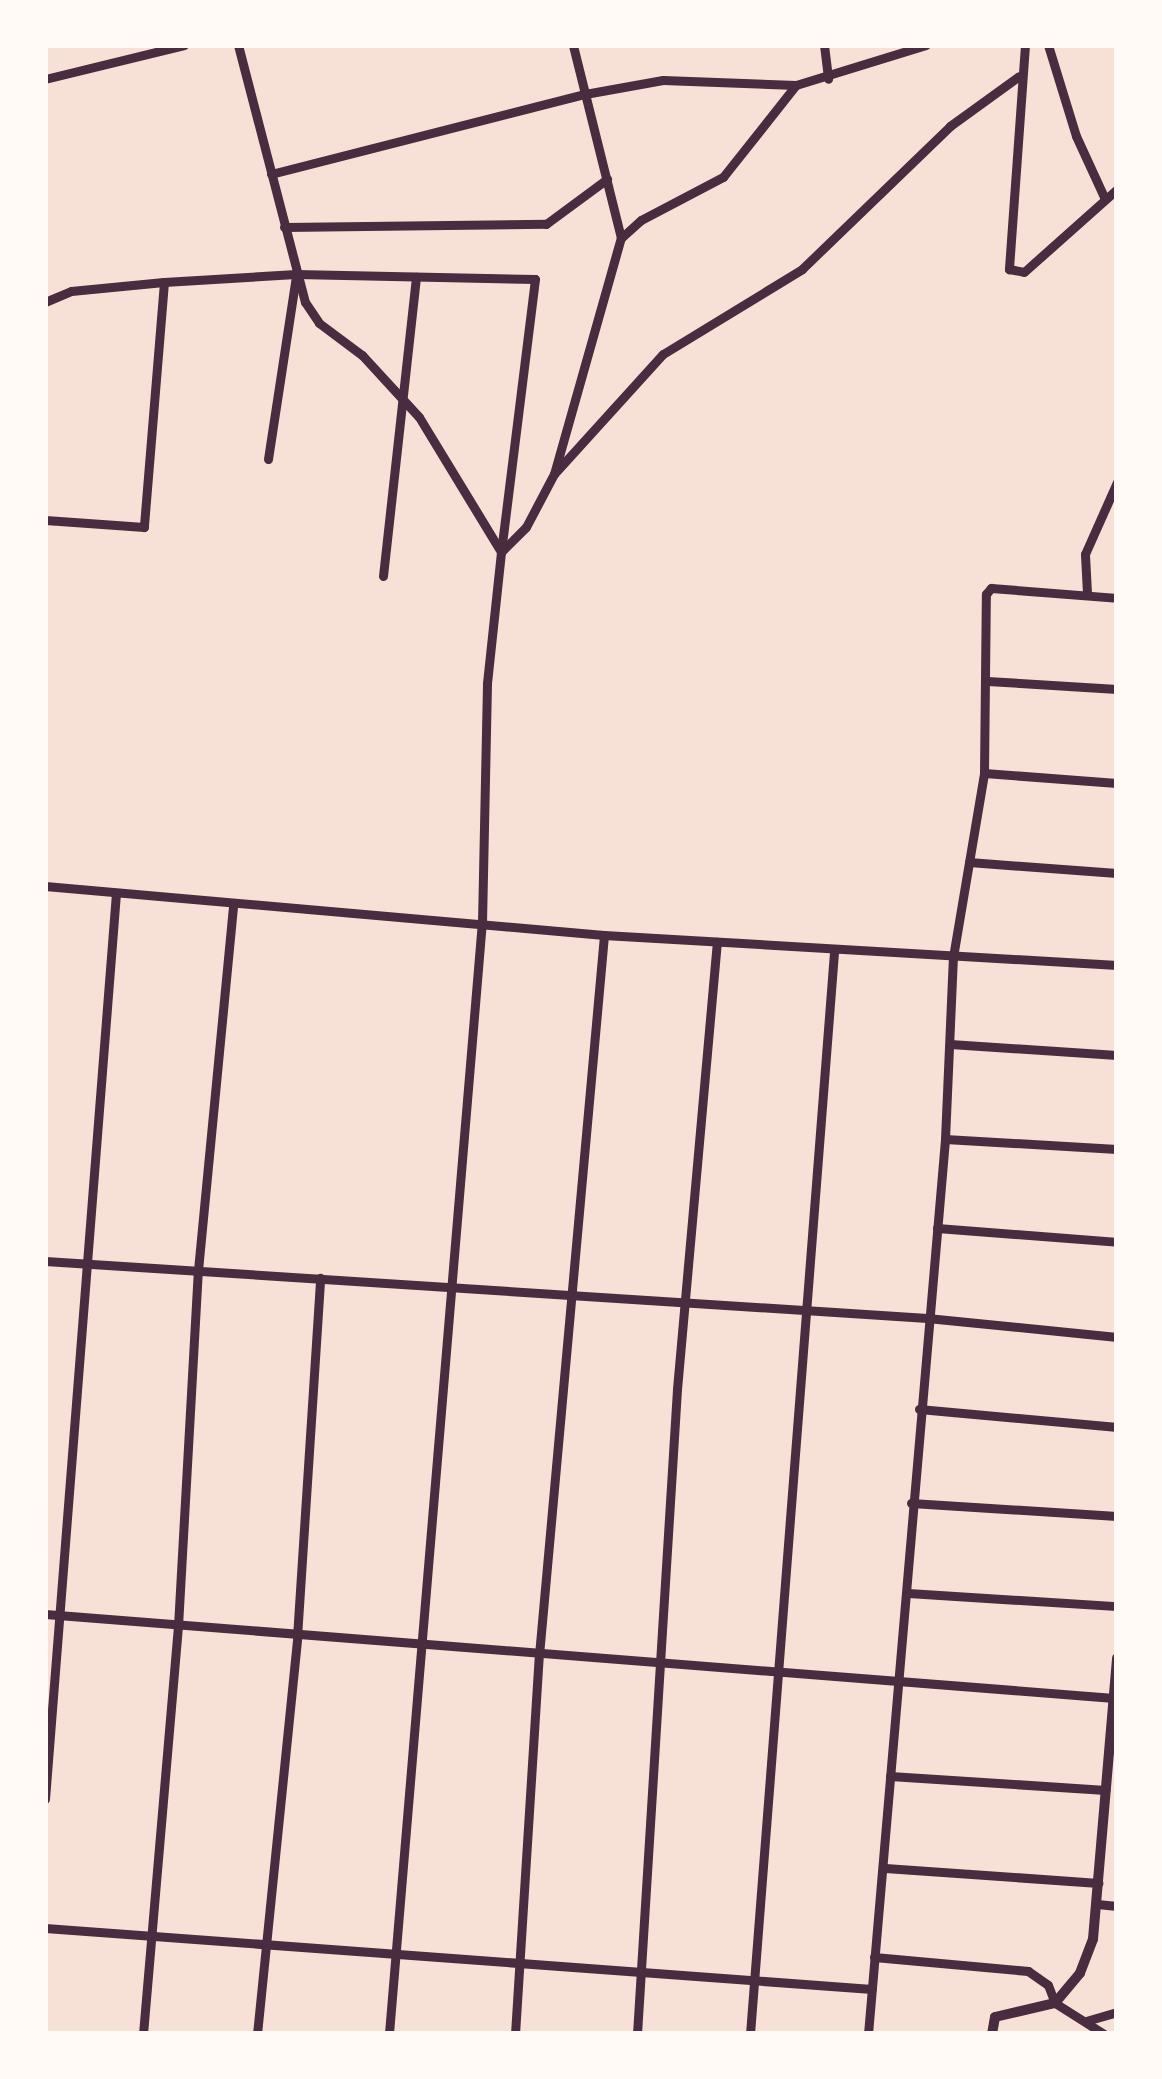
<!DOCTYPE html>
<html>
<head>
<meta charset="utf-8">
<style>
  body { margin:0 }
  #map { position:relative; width:1162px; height:2079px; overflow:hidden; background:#f7e1d7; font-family:Commissioner,sans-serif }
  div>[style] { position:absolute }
  .minor>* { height:9px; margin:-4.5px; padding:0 4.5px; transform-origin:4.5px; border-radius:4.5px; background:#4a2c40 }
  .tertiary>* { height:10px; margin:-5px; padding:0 5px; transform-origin:5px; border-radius:5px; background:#4a2c40 }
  span { translate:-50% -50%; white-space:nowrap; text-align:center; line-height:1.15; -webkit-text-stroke:8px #fffaf5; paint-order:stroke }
  .frame { position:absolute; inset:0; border:48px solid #fffaf5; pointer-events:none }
</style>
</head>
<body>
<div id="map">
  <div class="minor">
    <div style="left:238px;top:45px;width:266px;rotate:75.4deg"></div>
    <div style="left:305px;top:302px;width:25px;rotate:56deg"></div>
    <div style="left:319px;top:323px;width:54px;rotate:36.7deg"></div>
    <div style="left:362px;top:355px;width:84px;rotate:47.4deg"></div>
    <div style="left:419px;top:417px;width:158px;rotate:58.7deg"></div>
    <div style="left:501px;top:552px;width:133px;rotate:96.1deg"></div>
    <div style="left:487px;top:684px;width:237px;rotate:91.2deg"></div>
    <div style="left:482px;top:921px;width:1117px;rotate:94.78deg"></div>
    <div style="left:824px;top:45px;width:34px;rotate:83deg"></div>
    <div style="left:1025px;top:45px;width:225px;rotate:94.1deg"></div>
    <div style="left:1009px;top:269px;width:15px;rotate:11deg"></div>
    <div style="left:1024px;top:272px;width:125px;rotate:-41.7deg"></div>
    <div style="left:1048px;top:45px;width:95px;rotate:72.9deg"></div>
    <div style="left:1076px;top:136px;width:67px;rotate:65.3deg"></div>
    <div style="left:45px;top:79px;width:143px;rotate:-13.7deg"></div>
    <div style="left:271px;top:174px;width:324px;rotate:-14.3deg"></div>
    <div style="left:585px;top:94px;width:79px;rotate:-10.2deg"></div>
    <div style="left:663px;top:80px;width:133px;rotate:2.2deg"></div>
    <div style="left:796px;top:85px;width:136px;rotate:-17.1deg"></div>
    <div style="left:284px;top:227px;width:262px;rotate:-0.7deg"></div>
    <div style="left:546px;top:224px;width:76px;rotate:-36.4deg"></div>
    <div style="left:621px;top:238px;width:27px;rotate:-42deg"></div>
    <div style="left:641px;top:220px;width:93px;rotate:-27.7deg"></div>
    <div style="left:723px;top:177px;width:117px;rotate:-51.6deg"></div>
    <div style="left:164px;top:282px;width:132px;rotate:-3.5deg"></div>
    <div style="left:296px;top:274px;width:239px;rotate:1.2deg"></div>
    <div style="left:535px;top:279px;width:275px;rotate:97.1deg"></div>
    <div style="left:45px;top:302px;width:28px;rotate:-23deg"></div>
    <div style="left:71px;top:291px;width:93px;rotate:-5.5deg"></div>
    <div style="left:164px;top:282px;width:246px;rotate:94.7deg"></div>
    <div style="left:144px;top:527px;width:99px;rotate:-176deg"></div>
    <div style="left:268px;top:459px;width:184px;rotate:-81.3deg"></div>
    <div style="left:554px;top:474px;width:162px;rotate:-47.8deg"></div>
    <div style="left:663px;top:354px;width:163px;rotate:-31.4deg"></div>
    <div style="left:802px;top:269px;width:206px;rotate:-44deg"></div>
    <div style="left:950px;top:126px;width:85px;rotate:-35.9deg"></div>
    <div style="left:501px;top:552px;width:35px;rotate:-45deg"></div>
    <div style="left:526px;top:527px;width:60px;rotate:-62.2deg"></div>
    <div style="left:554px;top:474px;width:245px;rotate:-74.2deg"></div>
    <div style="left:621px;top:238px;width:199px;rotate:-104deg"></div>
    <div style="left:383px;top:576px;width:301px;rotate:-83.7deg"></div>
    <div style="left:1087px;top:593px;width:39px;rotate:-93deg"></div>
    <div style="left:1085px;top:554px;width:79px;rotate:-66deg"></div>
    <div style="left:987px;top:681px;width:130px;rotate:3.5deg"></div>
    <div style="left:984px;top:773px;width:133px;rotate:4.3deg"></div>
    <div style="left:969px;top:862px;width:148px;rotate:4.3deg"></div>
    <div style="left:45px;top:886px;width:561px;rotate:5.01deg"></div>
    <div style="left:604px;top:935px;width:514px;rotate:3.35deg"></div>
    <div style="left:950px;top:1044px;width:167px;rotate:3.8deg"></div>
    <div style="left:945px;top:1139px;width:172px;rotate:3.3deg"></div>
    <div style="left:937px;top:1228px;width:181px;rotate:4.4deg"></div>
    <div style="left:45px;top:1261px;width:884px;rotate:3.7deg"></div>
    <div style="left:927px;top:1318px;width:191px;rotate:5.7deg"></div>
    <div style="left:919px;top:1409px;width:199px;rotate:5.2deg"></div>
    <div style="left:911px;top:1503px;width:206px;rotate:3.6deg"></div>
    <div style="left:908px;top:1593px;width:209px;rotate:3.6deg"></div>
    <div style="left:45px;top:1614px;width:1072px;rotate:4.49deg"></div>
    <div style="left:890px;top:1776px;width:216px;rotate:3.7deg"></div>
    <div style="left:45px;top:1799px;width:909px;rotate:-85.52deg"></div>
    <div style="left:885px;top:1868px;width:214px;rotate:4deg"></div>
    <div style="left:1097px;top:1904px;width:20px;rotate:6deg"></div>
    <div style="left:45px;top:1928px;width:829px;rotate:4.22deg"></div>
    <div style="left:874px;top:1957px;width:155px;rotate:5.2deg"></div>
    <div style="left:1028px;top:1971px;width:24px;rotate:35deg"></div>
    <div style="left:1048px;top:1985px;width:19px;rotate:69deg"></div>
    <div style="left:1055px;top:2003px;width:58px;rotate:32.3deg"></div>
    <div style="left:1086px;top:2021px;width:32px;rotate:-16deg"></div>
    <div style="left:143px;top:2034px;width:409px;rotate:-85.1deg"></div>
    <div style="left:178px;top:1626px;width:357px;rotate:-86.8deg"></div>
    <div style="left:198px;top:1270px;width:368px;rotate:-84.5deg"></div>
    <div style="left:257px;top:2034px;width:399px;rotate:-84.2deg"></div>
    <div style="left:297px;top:1637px;width:360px;rotate:-86.3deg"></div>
    <div style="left:515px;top:2034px;width:380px;rotate:-86.4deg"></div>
    <div style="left:539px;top:1655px;width:723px;rotate:-84.84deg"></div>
    <div style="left:637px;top:2034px;width:646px;rotate:-86.45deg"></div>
    <div style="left:677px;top:1389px;width:449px;rotate:-84.9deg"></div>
    <div style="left:750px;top:2034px;width:1086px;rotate:-85.56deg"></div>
    <div style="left:868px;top:2034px;width:898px;rotate:-85.08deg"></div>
    <div style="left:945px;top:1139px;width:182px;rotate:-87.5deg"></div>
    <div style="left:953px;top:957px;width:187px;rotate:-80.4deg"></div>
    <div style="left:984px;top:773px;width:179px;rotate:-89.4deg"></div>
    <div style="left:986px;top:594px;width:8px;rotate:-50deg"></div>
    <div style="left:991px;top:588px;width:126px;rotate:4.5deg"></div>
  </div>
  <div class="tertiary">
    <div style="left:992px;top:2034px;width:17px;rotate:-80deg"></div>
    <div style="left:995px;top:2017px;width:62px;rotate:-13.1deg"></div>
    <div style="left:1055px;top:2003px;width:39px;rotate:-50deg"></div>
    <div style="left:1080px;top:1973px;width:36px;rotate:-69deg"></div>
    <div style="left:1093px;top:1939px;width:282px;rotate:-85.1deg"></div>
  </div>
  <div class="frame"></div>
</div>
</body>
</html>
